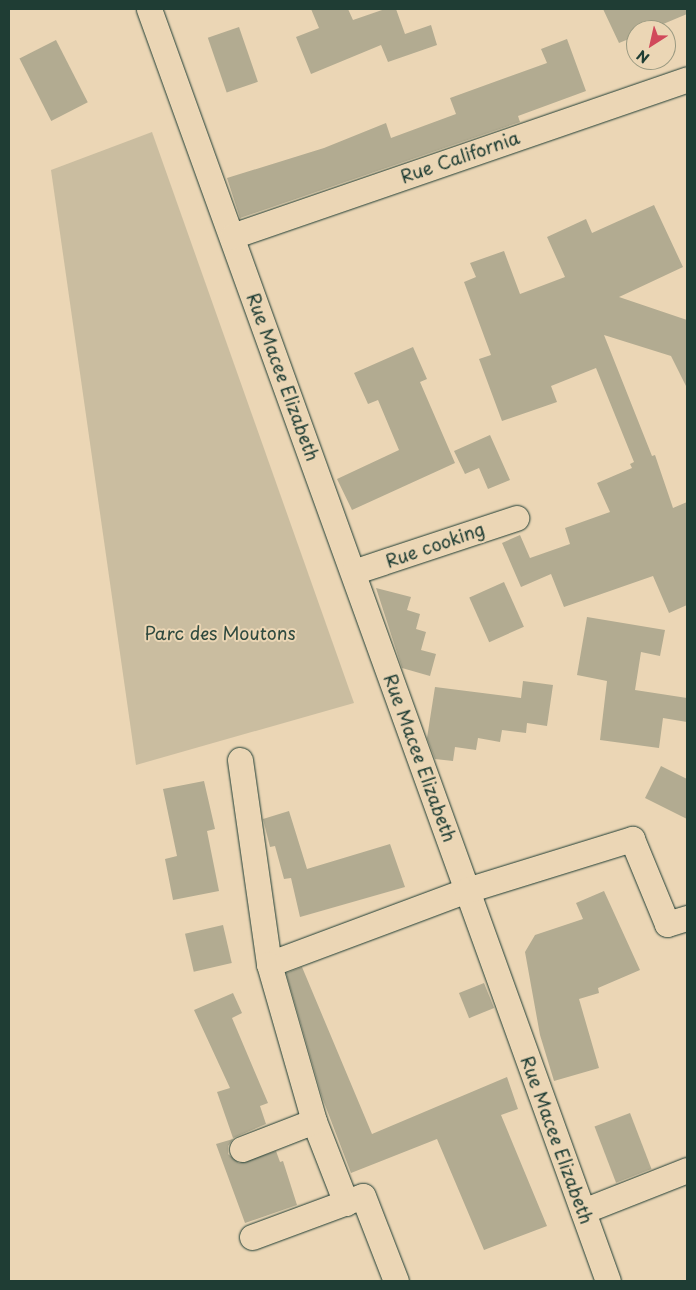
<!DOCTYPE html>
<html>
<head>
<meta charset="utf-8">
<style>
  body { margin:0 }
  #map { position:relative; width:696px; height:1290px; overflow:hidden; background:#ebd6b5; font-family:"Playpen Sans",sans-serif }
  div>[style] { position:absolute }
  .green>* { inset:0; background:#cabda0 }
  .building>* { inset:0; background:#b2ab91; transform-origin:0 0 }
  .roads { filter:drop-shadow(0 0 1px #1f3d34) drop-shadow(0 0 1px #1f3d34) }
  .minor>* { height:25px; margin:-12.5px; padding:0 12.5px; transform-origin:12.5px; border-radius:12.5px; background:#ebd6b5 }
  span { translate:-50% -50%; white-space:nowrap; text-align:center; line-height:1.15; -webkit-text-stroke:4px #ebd6b5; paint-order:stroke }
  .street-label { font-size:18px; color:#1f3d34 }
  .park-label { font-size:18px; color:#304a3f }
  .frame { position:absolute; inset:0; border:10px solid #1f3d34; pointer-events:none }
  .north { position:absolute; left:626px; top:20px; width:50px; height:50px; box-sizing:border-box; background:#ebd6b5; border:1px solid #999981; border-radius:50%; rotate:215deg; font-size:14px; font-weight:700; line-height:20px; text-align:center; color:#1f3d34 }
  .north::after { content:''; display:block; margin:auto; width:18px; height:22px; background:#d1495b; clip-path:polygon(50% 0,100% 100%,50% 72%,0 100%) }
</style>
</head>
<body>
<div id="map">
  <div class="green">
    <div style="clip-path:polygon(152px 132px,354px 703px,136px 765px,51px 170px)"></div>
  </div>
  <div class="building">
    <div style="clip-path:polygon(311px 9px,348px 9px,353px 20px,385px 9px,396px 9px,405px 34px,431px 25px,437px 45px,388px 62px,381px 45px,311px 74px,296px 37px,319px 28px)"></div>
    <div style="clip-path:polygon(603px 9px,687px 9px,687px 14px,649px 30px,636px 30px,636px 36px,619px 43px)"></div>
    <div style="left:239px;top:27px;width:58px;height:33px;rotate:71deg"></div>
    <div style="clip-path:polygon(567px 39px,586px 91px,518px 116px,520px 122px,240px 218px,227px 178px,324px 148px,386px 123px,391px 138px,456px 114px,450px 98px,547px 63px,541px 49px)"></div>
    <div style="left:56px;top:40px;width:70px;height:41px;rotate:63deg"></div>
    <div style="clip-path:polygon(654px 205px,683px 267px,619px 297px,687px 320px,687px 388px,671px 356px,604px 335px,652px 456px,655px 455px,673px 508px,687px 502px,687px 605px,669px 613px,653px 576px,564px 607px,551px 574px,521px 587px,502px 543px,520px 535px,530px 558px,570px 544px,565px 528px,610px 512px,597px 483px,632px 468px,630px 464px,634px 462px,596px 368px,551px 386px,557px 402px,502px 421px,479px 359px,491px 355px,464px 282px,476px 277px,470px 263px,504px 251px,520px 294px,565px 277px,547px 237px,586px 219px,592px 233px)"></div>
    <div style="clip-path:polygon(413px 347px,427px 379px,420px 382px,455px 463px,352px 510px,337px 479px,399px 450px,378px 400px,368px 404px,354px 373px)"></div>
    <div style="clip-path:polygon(490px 435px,510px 480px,488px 489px,479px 468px,465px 474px,454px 451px)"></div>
    <div style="left:504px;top:582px;width:49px;height:38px;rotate:66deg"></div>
    <div style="clip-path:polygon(376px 588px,411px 597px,407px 610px,420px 614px,416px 629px,426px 632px,421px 650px,436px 654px,430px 676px,402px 668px)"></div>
    <div style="clip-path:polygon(587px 617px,665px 630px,660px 656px,641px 652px,635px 690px,687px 698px,687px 722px,663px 718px,659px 748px,600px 740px,607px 681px,577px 675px)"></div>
    <div style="clip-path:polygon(523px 681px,553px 685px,547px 726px,527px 723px,526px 733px,502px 730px,500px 742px,478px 738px,476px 750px,455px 747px,453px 761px,435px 759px,427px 738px,435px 687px,521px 698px)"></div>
    <div style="clip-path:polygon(661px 766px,687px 779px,687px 819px,645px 798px)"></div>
    <div style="clip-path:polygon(204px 781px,215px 829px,207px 831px,219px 891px,173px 900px,165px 859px,177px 856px,163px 789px)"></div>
    <div style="clip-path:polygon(289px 811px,307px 869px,390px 844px,405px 887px,300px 917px,291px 878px,284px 879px,275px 846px,270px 847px,263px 819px)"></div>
    <div style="clip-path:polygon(604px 891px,640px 970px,598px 988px,599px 993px,579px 999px,599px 1068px,554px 1081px,540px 1035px,525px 952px,535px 935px,583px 919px,576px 903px)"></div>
    <div style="left:223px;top:925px;width:39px;height:39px;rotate:77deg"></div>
    <div style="clip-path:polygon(302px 967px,372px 1134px,507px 1077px,518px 1109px,501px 1115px,547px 1226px,484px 1250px,437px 1139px,351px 1173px,322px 1097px,286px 973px)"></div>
    <div style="left:484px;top:983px;width:27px;height:27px;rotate:68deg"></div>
    <div style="clip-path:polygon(233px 993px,242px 1013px,232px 1018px,268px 1103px,260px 1106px,266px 1124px,233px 1138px,217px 1092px,230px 1088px,194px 1010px)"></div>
    <div style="left:630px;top:1113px;width:60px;height:38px;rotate:69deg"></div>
    <div style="clip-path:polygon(233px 1139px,228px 1146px,228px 1154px,239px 1163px,276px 1151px,280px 1162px,283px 1161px,297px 1205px,245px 1223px,216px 1144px)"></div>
  </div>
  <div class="roads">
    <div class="minor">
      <div style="left:149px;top:9px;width:1352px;rotate:70.16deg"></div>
      <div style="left:232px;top:236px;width:481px;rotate:-19deg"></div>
      <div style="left:353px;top:572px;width:172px;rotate:-18.3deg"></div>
      <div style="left:240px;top:760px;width:206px;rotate:81.9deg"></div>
      <div style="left:269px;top:964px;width:211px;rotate:-20.5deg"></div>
      <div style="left:467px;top:890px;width:173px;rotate:-17.2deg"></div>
      <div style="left:632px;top:839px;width:92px;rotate:67.6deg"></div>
      <div style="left:667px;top:924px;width:21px;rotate:-17deg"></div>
      <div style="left:314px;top:1121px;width:88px;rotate:68.7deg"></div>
      <div style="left:242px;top:1149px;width:77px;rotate:-21.3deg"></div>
      <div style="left:314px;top:1121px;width:163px;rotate:-106deg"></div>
      <div style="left:583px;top:1211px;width:112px;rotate:-21.5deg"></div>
      <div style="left:252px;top:1237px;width:118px;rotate:-20.3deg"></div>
      <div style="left:363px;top:1196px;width:91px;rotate:68.8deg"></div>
    </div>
  </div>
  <div class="street-label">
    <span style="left:460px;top:157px;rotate:-19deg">Rue California</span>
    <span style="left:283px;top:377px;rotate:70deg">Rue Macee Elizabeth</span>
    <span style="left:435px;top:545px;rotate:-19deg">Rue cooking</span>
    <span style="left:420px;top:758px;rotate:70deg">Rue Macee Elizabeth</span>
    <span style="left:557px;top:1140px;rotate:70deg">Rue Macee Elizabeth</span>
  </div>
  <div class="park-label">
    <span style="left:220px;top:633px">Parc des Moutons</span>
  </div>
  <div class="frame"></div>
  <div class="north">N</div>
</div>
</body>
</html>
